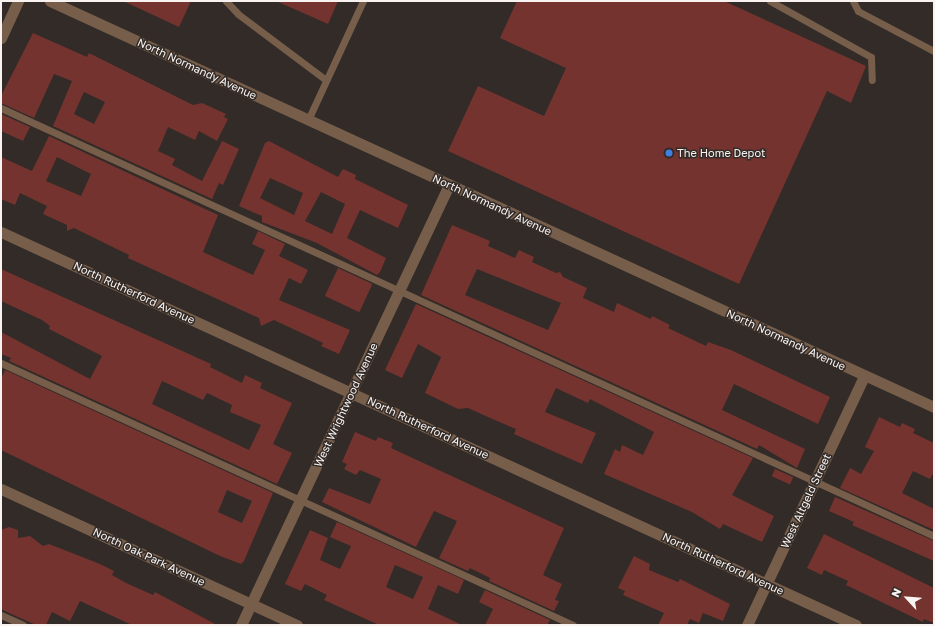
<!DOCTYPE html>
<html>
<head>
<meta charset="utf-8">
<style>
  body { margin:0 }
  #map { position:relative; width:935px; height:626px; overflow:hidden; background:#322b27; font-family:"Golos Text",sans-serif }
  div>[style] { position:absolute }
  .building>* { inset:0; background:#75332f; transform-origin:0 0 }
  .service>* { height:7px; margin:-3.5px; padding:0 3.5px; transform-origin:3.5px; border-radius:3.5px; background:#765e4b }
  .minor>* { height:11px; margin:-5.5px; padding:0 5.5px; transform-origin:5.5px; border-radius:5.5px; background:#765e4b }
  .tertiary>* { height:11px; margin:-5.5px; padding:0 5.5px; transform-origin:5.5px; border-radius:5.5px; background:#765e4b }
  .dots>* { width:11px; height:11px; translate:-50% -50%; box-sizing:border-box; border:2px solid #322b27; border-radius:50% }
  span { translate:-50% -50%; white-space:nowrap; text-align:center; line-height:1.15; -webkit-text-stroke:3px #322b27; paint-order:stroke }
  .street-label { font-size:11px; color:#f8f3f1 }
  .poi-label { font-size:11px; color:#f8f3f1 }
  .left { translate:0 -50%; text-align:left }
  .frame { position:absolute; inset:0; border:2px solid #f8f3f1; pointer-events:none }
  .north { position:absolute; left:887px; top:578px; width:40px; height:40px; -webkit-text-stroke:3px #322b27; paint-order:stroke; rotate:296deg; font-size:11px; font-weight:700; line-height:16px; text-align:center; color:#f8f3f1 }
  .north::after { content:''; display:block; margin:auto; width:14px; height:18px; background:#f8f3f1; clip-path:polygon(50% 0,100% 100%,50% 72%,0 100%) }
</style>
</head>
<body>
<div id="map">
  <div class="building">
    <div style="clip-path:polygon(123px 1px,191px 1px,179px 27px)"></div>
    <div style="clip-path:polygon(276px 1px,338px 1px,328px 24px)"></div>
    <div style="clip-path:polygon(517px 1px,724px 1px,866px 66px,851px 103px,827px 91px,739px 284px,448px 151px,478px 86px,544px 116px,566px 68px,500px 38px)"></div>
    <div style="clip-path:polygon(evenodd,33px 33px,87px 57px,89px 53px,193px 105px,202px 103px,226px 114px,224px 117px,228px 119px,217px 141px,199px 131px,195px 140px,168px 127px,158px 151px,175px 159px,172px 165px,202px 181px,222px 141px,239px 149px,223px 185px,219px 183px,212px 199px,53px 126px,72px 81px,54px 74px,34px 118px,1px 103px,1px 96px,33px 33px,84px 92px,105px 102px,94px 124px,74px 114px,84px 92px)"></div>
    <div style="clip-path:polygon(1px 114px,30px 127px,23px 141px,1px 131px)"></div>
    <div style="clip-path:polygon(evenodd,49px 136px,218px 215px,203px 252px,253px 275px,265px 250px,252px 244px,258px 231px,285px 244px,279px 256px,308px 270px,301px 284px,289px 278px,279px 300px,350px 330px,339px 354px,321px 346px,323px 343px,274px 320px,261px 326px,259px 318px,128px 258px,129px 255px,74px 228px,67px 231px,67px 225px,43px 214px,47px 206px,20px 193px,15px 205px,1px 199px,1px 157px,32px 171px,49px 136px,57px 157px,91px 174px,81px 196px,46px 181px,57px 157px)"></div>
    <div style="clip-path:polygon(evenodd,269px 141px,338px 177px,343px 169px,356px 175px,355px 179px,408px 205px,398px 228px,360px 210px,347px 238px,386px 258px,380px 272px,377px 275px,317px 243px,262px 222px,262px 216px,239px 206px,265px 143px,269px 141px,270px 178px,303px 193px,294px 215px,260px 198px,270px 178px,269px 141px,321px 192px,345px 204px,332px 234px,305px 221px,321px 192px)"></div>
    <div style="clip-path:polygon(evenodd,452px 225px,490px 241px,488px 246px,515px 258px,519px 250px,534px 257px,532px 262px,556px 273px,560px 272px,563px 277px,587px 288px,583px 298px,614px 312px,617px 303px,651px 319px,652px 316px,670px 325px,668px 328px,706px 346px,708px 342px,731px 350px,830px 397px,818px 424px,734px 384px,722px 410px,805px 449px,797px 468px,759px 445px,757px 449px,421px 295px,452px 225px,477px 269px,561px 303px,548px 330px,465px 295px,477px 269px)"></div>
    <div style="left:338px;top:268px;width:38px;height:31px;rotate:25deg"></div>
    <div style="clip-path:polygon(evenodd,1px 269px,211px 364px,210px 367px,242px 383px,245px 375px,262px 383px,260px 388px,292px 403px,273px 444px,292px 453px,277px 484px,9px 361px,11px 358px,1px 354px,1px 332px,90px 379px,102px 356px,49px 329px,50px 326px,42px 320px,1px 301px,1px 269px,162px 381px,203px 400px,207px 393px,232px 405px,230px 412px,261px 425px,249px 450px,152px 404px,162px 381px)"></div>
    <div style="clip-path:polygon(416px 304px,753px 458px,732px 495px,774px 516px,762px 542px,723px 524px,720px 529px,692px 512px,604px 474px,615px 449px,620px 452px,622px 445px,643px 455px,654px 432px,590px 399px,588px 403px,556px 388px,545px 412px,596px 433px,582px 464px,514px 434px,516px 429px,497px 421px,468px 408px,458px 409px,425px 393px,441px 357px,418px 344px,402px 378px,385px 370px)"></div>
    <div style="clip-path:polygon(evenodd,5px 370px,273px 493px,244px 561px,241px 564px,220px 556px,1px 450px,1px 379px,5px 370px,227px 490px,252px 501px,242px 523px,218px 512px,227px 490px)"></div>
    <div style="clip-path:polygon(879px 417px,900px 427px,902px 423px,915px 429px,913px 433px,934px 443px,934px 472px,930px 479px,913px 471px,902px 493px,934px 509px,934px 530px,840px 488px,850px 468px,861px 474px,874px 451px,865px 447px)"></div>
    <div style="clip-path:polygon(355px 432px,376px 441px,378px 437px,393px 443px,391px 448px,564px 528px,543px 575px,562px 584px,555px 600px,559px 601px,554px 611px,489px 581px,490px 578px,470px 568px,468px 571px,439px 558px,457px 521px,434px 511px,416px 547px,322px 502px,329px 488px,370px 504px,381px 479px,360px 470px,356px 475px,344px 469px,347px 464px,342px 462px)"></div>
    <div style="left:775px;top:469px;width:20px;height:8px;rotate:24deg"></div>
    <div style="clip-path:polygon(835px 497px,934px 541px,934px 561px,852px 525px,854px 522px,829px 511px)"></div>
    <div style="clip-path:polygon(evenodd,337px 522px,464px 580px,458px 594px,438px 585px,428px 609px,462px 625px,379px 625px,324px 600px,327px 595px,305px 584px,301px 591px,285px 584px,310px 530px,328px 538px,320px 560px,340px 569px,351px 546px,330px 537px,337px 522px,395px 565px,423px 577px,413px 599px,386px 587px,395px 565px)"></div>
    <div style="clip-path:polygon(9px 527px,18px 530px,18px 538px,30px 536px,43px 546px,49px 544px,100px 564px,114px 571px,112px 575px,126px 583px,153px 595px,155px 592px,217px 625px,132px 625px,80px 601px,70px 621px,52px 612px,46px 625px,36px 625px,9px 613px,1px 609px,1px 530px)"></div>
    <div style="clip-path:polygon(824px 534px,934px 588px,934px 623px,924px 619px,923px 622px,869px 596px,846px 585px,848px 581px,824px 570px,822px 575px,807px 568px)"></div>
    <div style="clip-path:polygon(634px 556px,650px 564px,649px 570px,678px 582px,680px 579px,730px 604px,723px 621px,703px 613px,699px 623px,690px 619px,687px 625px,658px 625px,664px 613px,623px 595px,625px 591px,618px 588px)"></div>
    <div style="clip-path:polygon(485px 590px,550px 620px,547px 625px,485px 625px,493px 609px,479px 602px)"></div>
  </div>
  <div class="service">
    <div style="left:226px;top:1px;width:18px;rotate:47deg"></div>
    <div style="left:238px;top:14px;width:110px;rotate:36.9deg"></div>
    <div style="left:770px;top:1px;width:115px;rotate:29deg"></div>
    <div style="left:871px;top:57px;width:23px;rotate:88deg"></div>
    <div style="left:853px;top:1px;width:11px;rotate:63deg"></div>
    <div style="left:858px;top:11px;width:86px;rotate:27.8deg"></div>
    <div style="left:1px;top:108px;width:1026px;rotate:24.64deg"></div>
    <div style="left:308px;top:120px;width:131px;rotate:-65.2deg"></div>
    <div style="left:1px;top:363px;width:629px;rotate:24.61deg"></div>
    <div style="left:1px;top:615px;width:24px;rotate:24deg"></div>
  </div>
  <div class="minor">
    <div style="left:50px;top:1px;width:973px;rotate:24.67deg"></div>
    <div style="left:1px;top:38px;width:41px;rotate:-65.3deg"></div>
    <div style="left:1px;top:232px;width:941px;rotate:24.69deg"></div>
    <div style="left:241px;top:625px;width:487px;rotate:-64.7deg"></div>
    <div style="left:747px;top:625px;width:275px;rotate:-64.8deg"></div>
  </div>
  <div class="tertiary">
    <div style="left:1px;top:489px;width:326px;rotate:24.7deg"></div>
  </div>
  <div class="dots">
    <div style="left:669px;top:153px;background:#3f7fe0"></div>
  </div>
  <div class="street-label">
    <span style="left:197px;top:69px;rotate:25deg">North Normandy Avenue</span>
    <span style="left:492px;top:205px;rotate:25deg">North Normandy Avenue</span>
    <span style="left:134px;top:293px;rotate:25deg">North Rutherford Avenue</span>
    <span style="left:786px;top:340px;rotate:25deg">North Normandy Avenue</span>
    <span style="left:346px;top:405px;rotate:-65deg">West Wrightwood Avenue</span>
    <span style="left:428px;top:428px;rotate:25deg">North Rutherford Avenue</span>
    <span style="left:806px;top:501px;rotate:-65deg">West Altgeld Street</span>
    <span style="left:149px;top:557px;rotate:25deg">North Oak Park Avenue</span>
    <span style="left:723px;top:564px;rotate:25deg">North Rutherford Avenue</span>
  </div>
  <div class="poi-label">
    <span class="left" style="left:677px;top:153px">The Home Depot</span>
  </div>
  <div class="frame"></div>
  <div class="north">N</div>
</div>
</body>
</html>
